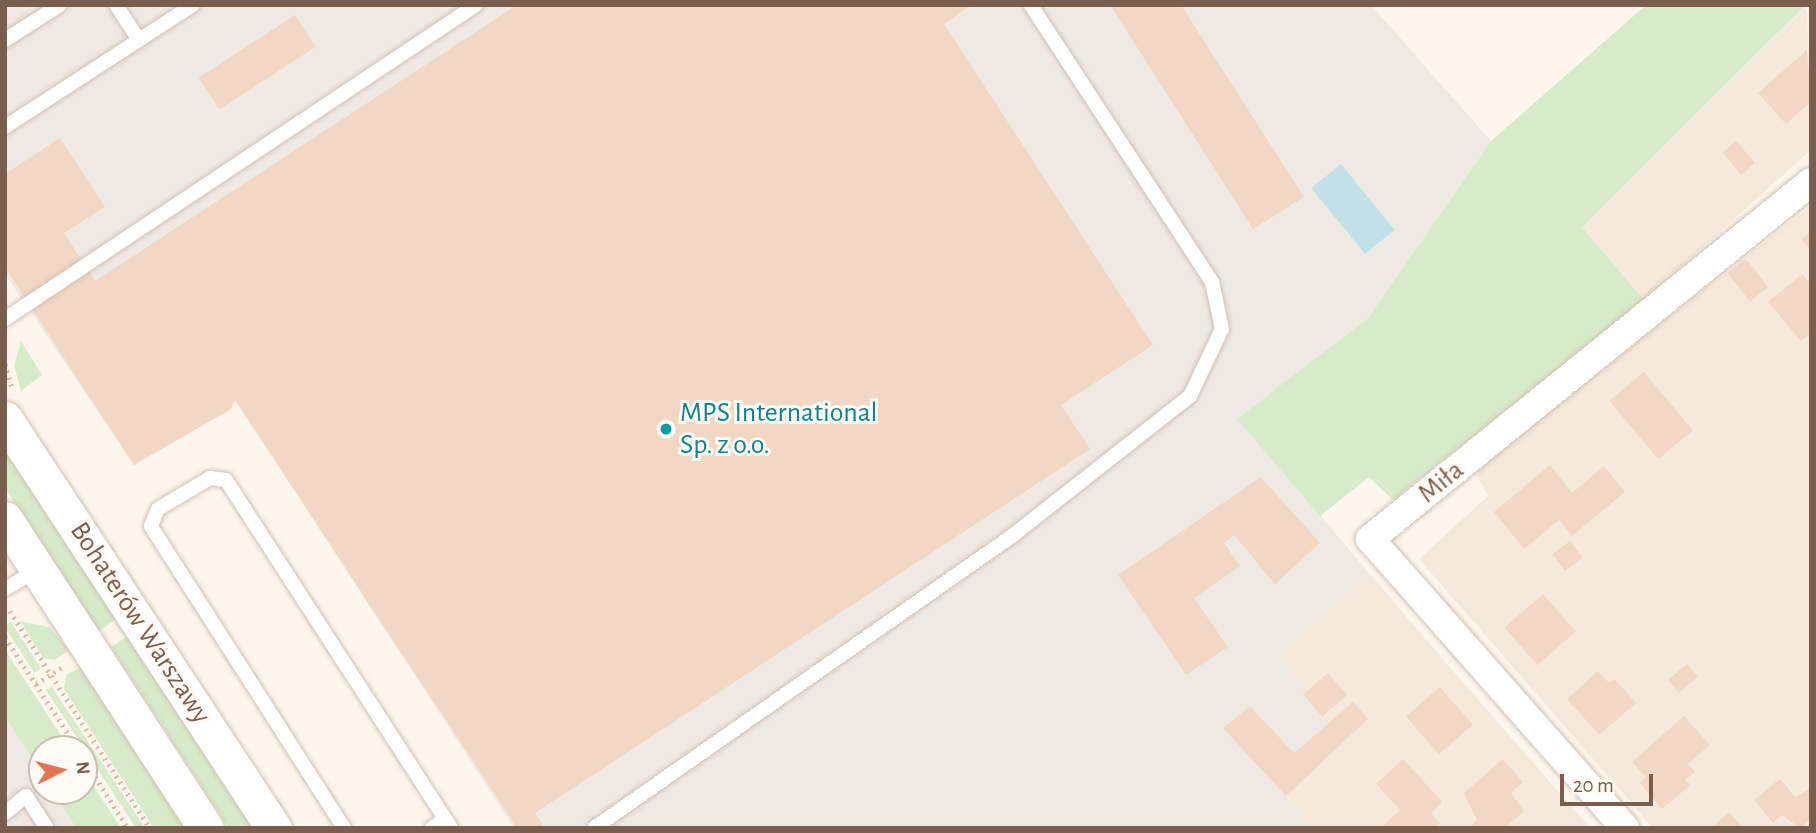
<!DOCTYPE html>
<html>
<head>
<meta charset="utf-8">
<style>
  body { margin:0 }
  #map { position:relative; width:1816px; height:833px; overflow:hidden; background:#fdf6ec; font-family:"Alegreya Sans",sans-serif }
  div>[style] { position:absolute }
  .residential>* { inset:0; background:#f4e9db }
  .industrial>* { inset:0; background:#efe9e4 }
  .green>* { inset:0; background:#d7ebca; transform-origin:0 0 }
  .water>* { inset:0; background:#c0e1e7; transform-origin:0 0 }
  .building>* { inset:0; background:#f2d7c4; transform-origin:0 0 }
  .path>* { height:4.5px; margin-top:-2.25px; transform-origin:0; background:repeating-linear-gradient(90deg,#d8baa6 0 2px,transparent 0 7px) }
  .roads { filter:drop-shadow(0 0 2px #d0bfb1) drop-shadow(0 0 2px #d0bfb1) }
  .service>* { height:14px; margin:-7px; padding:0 7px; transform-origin:7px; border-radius:7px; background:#fff }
  .minor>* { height:28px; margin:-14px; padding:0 14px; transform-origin:14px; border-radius:14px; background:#fff }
  .tertiary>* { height:35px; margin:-17.5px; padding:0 17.5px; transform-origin:17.5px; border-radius:17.5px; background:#fff }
  .dots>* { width:19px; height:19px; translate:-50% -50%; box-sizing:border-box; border:4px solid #fffaf3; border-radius:50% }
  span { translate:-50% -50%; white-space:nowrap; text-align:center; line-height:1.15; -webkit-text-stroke:6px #fffaf3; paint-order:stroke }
  .culture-label { font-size:28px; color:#0d838f }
  .left { translate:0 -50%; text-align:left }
  .street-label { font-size:28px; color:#795e4e }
  .frame { position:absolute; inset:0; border:7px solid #795e4e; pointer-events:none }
  .north { position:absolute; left:28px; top:735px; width:70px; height:70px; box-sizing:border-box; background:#fffaf3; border:2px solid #c9bcb1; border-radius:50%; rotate:84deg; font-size:19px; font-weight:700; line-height:28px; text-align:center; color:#795e4e }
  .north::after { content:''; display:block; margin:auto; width:24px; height:32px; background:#e37555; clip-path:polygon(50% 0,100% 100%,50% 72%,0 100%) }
  .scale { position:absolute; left:1560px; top:774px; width:93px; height:32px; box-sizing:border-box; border:4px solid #795e4e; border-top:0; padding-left:9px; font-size:21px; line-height:24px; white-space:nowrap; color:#795e4e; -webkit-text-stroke:5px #fffaf3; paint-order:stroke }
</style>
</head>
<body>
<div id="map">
  <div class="residential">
    <div style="clip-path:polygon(1807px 5px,1811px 150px,1644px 300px,1582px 227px)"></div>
    <div style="clip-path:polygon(1811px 206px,1811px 828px,1653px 828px,1419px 559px,1488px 496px,1474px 469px)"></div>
    <div style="clip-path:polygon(1369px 573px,1441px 657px,1590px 828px,1313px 828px,1286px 796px,1279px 656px)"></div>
  </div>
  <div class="industrial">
    <div style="clip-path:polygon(5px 5px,1371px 5px,1491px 141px,1368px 318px,1238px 419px,1369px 573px,1280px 656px,1343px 742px,1286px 796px,1313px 828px,514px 828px,235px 400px,231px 409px,134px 465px,5px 274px)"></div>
    <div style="clip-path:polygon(5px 717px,42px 774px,42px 791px,53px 791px,76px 828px,5px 828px)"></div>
  </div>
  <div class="green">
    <div style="clip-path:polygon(1646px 5px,1806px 5px,1582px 227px,1644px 300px,1393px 500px,1369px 477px,1320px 516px,1237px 419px,1368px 318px,1491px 141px)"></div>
    <div style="clip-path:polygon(21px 341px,42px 375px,21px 391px,14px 366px)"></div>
    <div style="clip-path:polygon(5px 449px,116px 619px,98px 632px,5px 488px)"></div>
    <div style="clip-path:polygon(20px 621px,49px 627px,69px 650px,55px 660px,43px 658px)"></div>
    <div style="left:11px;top:622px;width:55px;height:8px;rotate:57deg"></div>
    <div style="clip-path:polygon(126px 637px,127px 637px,253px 828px,229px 828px,111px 647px)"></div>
    <div style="clip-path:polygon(5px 650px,70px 749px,42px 749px,42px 774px,5px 717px)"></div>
    <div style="clip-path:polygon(81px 667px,185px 828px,154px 828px,64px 689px,66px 675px)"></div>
    <div style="clip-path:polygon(52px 687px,145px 828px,136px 828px,46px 690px)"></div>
    <div style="clip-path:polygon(84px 771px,121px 828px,76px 828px,53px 791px,84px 791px)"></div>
  </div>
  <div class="water">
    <div style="left:1341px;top:164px;width:85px;height:38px;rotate:51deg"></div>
  </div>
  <div class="building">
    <div style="clip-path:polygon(517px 5px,971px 5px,944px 24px,1153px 345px,1061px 405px,1090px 449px,535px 813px,545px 828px,517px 828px,235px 400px,231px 409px,134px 465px,5px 267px,5px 174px,60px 138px,105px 207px,64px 233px,95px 281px)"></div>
    <div style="clip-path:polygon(1110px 5px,1181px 5px,1304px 197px,1253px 229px)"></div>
    <div style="left:295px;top:15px;width:38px;height:115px;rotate:57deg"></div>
    <div style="clip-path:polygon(1807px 50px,1811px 102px,1786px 124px,1758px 93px)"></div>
    <div style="left:1736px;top:141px;width:29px;height:18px;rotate:49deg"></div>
    <div style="clip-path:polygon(1811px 231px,1811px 251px,1801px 240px)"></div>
    <div style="left:1746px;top:259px;width:36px;height:23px;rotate:52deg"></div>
    <div style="clip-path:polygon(1802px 274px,1811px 284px,1811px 333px,1801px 341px,1768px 302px)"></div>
    <div style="left:1644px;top:372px;width:76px;height:45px;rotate:50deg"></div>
    <div style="clip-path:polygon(1550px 465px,1572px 493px,1604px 466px,1625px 492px,1572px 536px,1559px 520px,1524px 549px,1494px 512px)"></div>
    <div style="clip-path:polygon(1261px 477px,1320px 543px,1275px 584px,1234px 535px,1224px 543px,1240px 566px,1194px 598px,1228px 647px,1186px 675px,1118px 575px)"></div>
    <div style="left:1570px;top:541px;width:21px;height:22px;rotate:53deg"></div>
    <div style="left:1543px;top:594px;width:50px;height:51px;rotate:49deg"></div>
    <div style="left:1687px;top:664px;width:17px;height:25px;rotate:50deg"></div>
    <div style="clip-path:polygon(1598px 671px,1609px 683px,1615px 679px,1636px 703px,1599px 735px,1567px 699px)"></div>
    <div style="left:1328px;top:673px;width:29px;height:33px;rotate:49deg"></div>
    <div style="left:1440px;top:687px;width:50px;height:45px;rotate:49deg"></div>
    <div style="clip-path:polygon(1353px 702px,1368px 719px,1286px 796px,1223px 728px,1250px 706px,1294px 753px)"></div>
    <div style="clip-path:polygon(1684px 716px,1710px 745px,1688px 764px,1695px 772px,1685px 780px,1690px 785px,1662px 809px,1640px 783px,1646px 777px,1632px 762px)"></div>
    <div style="clip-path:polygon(1403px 759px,1442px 802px,1431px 813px,1440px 824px,1436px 828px,1380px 828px,1400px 810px,1376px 784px)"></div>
    <div style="clip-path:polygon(1503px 759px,1523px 782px,1511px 793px,1524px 811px,1505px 828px,1469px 828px,1477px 820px,1464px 793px)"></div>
    <div style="clip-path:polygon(1780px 779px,1795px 797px,1811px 788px,1811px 819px,1800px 828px,1782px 815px,1773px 823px,1754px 800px)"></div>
    <div style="clip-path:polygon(1729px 812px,1743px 828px,1712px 828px)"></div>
  </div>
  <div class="path">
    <div style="left:5px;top:364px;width:24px;rotate:73deg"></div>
    <div style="left:10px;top:611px;width:258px;rotate:57.2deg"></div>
    <div style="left:5px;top:637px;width:134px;rotate:56.9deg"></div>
    <div style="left:36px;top:684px;width:31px;rotate:-33deg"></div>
    <div style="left:84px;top:759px;width:82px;rotate:57.5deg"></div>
  </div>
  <div class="roads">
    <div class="service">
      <div style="left:116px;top:5px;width:42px;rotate:56.7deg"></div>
      <div style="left:5px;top:40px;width:65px;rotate:-32.5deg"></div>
      <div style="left:5px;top:127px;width:224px;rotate:-33deg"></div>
      <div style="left:5px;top:319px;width:566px;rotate:-33.69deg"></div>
      <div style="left:5px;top:589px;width:37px;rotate:-31deg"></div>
      <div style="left:5px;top:813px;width:27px;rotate:-39deg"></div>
      <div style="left:26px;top:796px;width:38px;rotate:57deg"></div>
      <div style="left:344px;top:828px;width:358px;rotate:-122.6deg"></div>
      <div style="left:151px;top:526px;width:18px;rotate:-68deg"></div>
      <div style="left:158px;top:509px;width:61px;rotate:-30.8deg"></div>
      <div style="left:210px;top:478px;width:16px;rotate:7deg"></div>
      <div style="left:226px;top:480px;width:414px;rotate:57.1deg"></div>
      <div style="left:432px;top:828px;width:16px;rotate:-35deg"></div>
      <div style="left:594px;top:828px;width:510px;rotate:-34.94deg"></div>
      <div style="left:1012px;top:536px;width:226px;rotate:-38.2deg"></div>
      <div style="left:1190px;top:396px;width:74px;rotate:-64.5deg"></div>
      <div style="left:1222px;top:329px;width:48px;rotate:-102deg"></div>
      <div style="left:1212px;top:282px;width:331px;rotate:-123.2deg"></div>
    </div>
    <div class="minor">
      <div style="left:1625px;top:828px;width:385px;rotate:-131.4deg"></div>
      <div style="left:1370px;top:539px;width:567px;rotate:-38.99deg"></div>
    </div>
    <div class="tertiary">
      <div style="left:5px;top:419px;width:490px;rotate:56.7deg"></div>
      <div style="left:5px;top:519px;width:369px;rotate:57deg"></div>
    </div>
  </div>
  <div class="dots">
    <div style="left:666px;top:429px;background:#0f9aa8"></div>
  </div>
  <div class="culture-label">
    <span class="left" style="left:680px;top:429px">MPS International<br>Sp. z o.o.</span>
  </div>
  <div class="street-label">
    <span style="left:1441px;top:482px;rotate:-39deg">Miła</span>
    <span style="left:140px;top:623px;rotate:57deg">Bohaterów Warszawy</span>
  </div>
  <div class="frame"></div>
  <div class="north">N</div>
  <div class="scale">20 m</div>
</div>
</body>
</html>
